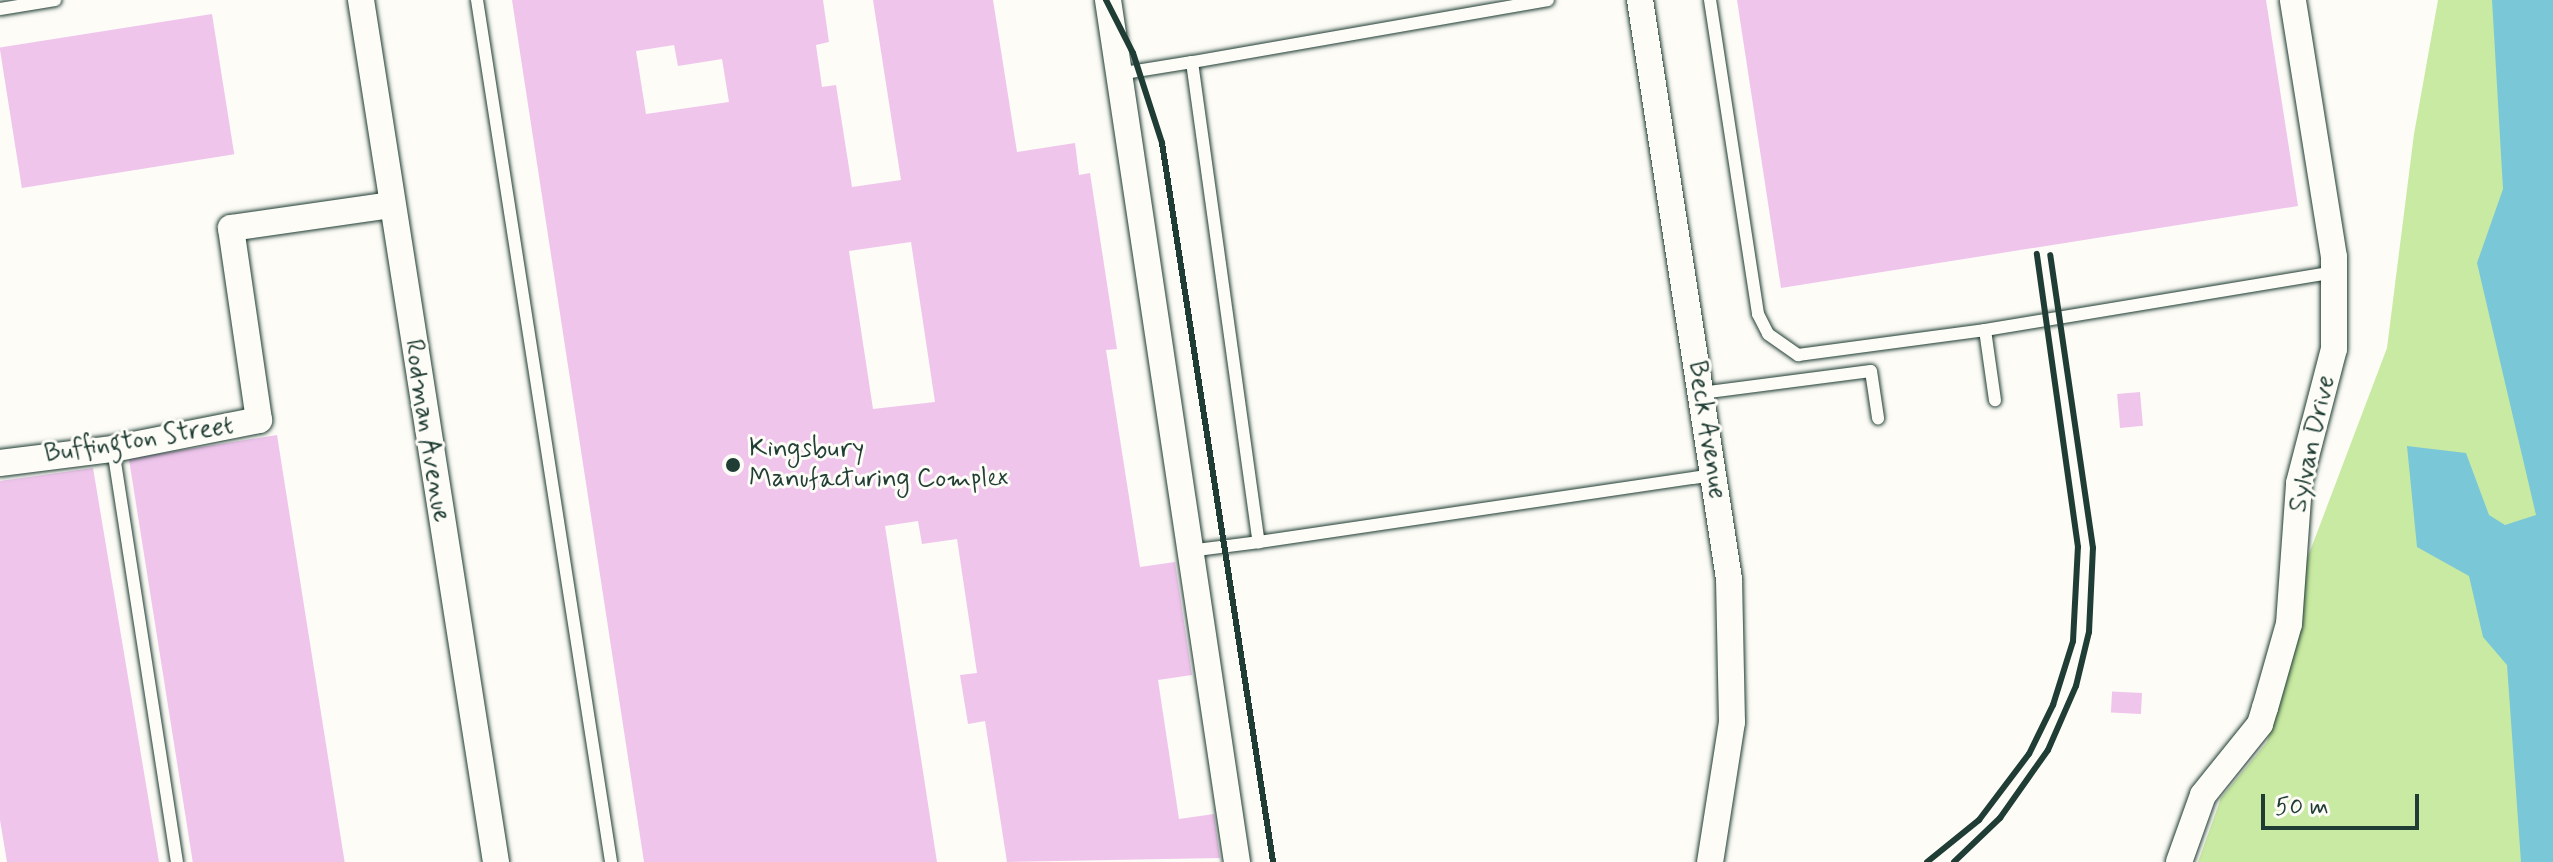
<!DOCTYPE html>
<html>
<head>
<meta charset="utf-8">
<style>
  body { margin:0 }
  #map { position:relative; width:2553px; height:862px; overflow:hidden; background:#fdfcf7; font-family:Mynerve,sans-serif }
  div>[style] { position:absolute }
  .green>* { inset:0; background:#c9eaa2 }
  .water>* { inset:0; background:#7ac7d8 }
  .building>* { inset:0; background:#efc5ec; transform-origin:0 0 }
  .roads { filter:drop-shadow(0 0 2px #1f3d34) drop-shadow(0 0 2px #1f3d34) }
  .lane>* { height:12px; margin:-6px; padding:0 6px; transform-origin:6px; border-radius:6px; background:#fdfcf7 }
  .street>* { height:26px; margin:-13px; padding:0 13px; transform-origin:13px; border-radius:13px; background:#fdfcf7 }
  .rail>* { height:6px; margin:-3px; padding:0 3px; transform-origin:3px; border-radius:3px; background:#1f3d34 }
  .dots>* { width:22px; height:22px; translate:-50% -50%; box-sizing:border-box; border:4px solid #fdfcf7; border-radius:50% }
  span { translate:-50% -50%; white-space:nowrap; text-align:center; line-height:1.15; -webkit-text-stroke:6px #fdfcf7; paint-order:stroke }
  .street-label { font-size:26px; color:#1f3d34 }
  .poi-label { font-size:26px; color:#1f3d34 }
  .left { translate:0 -50%; text-align:left }
  .scale { position:absolute; left:2261px; top:794px; width:158px; height:36px; box-sizing:border-box; border:4px solid #1f3d34; border-top:0; padding-left:10px; font-size:24px; line-height:28px; white-space:nowrap; color:#1f3d34; -webkit-text-stroke:6px #fdfcf7; paint-order:stroke }
</style>
</head>
<body>
<div id="map">
  <div class="green">
    <div style="clip-path:polygon(2438px 0,2512px 0,2553px 400px,2549px 862px,2198px 862px,2221px 798px,2267px 742px,2300px 626px,2304px 567px,2387px 348px,2414px 134px)"></div>
  </div>
  <div class="water">
    <div style="clip-path:polygon(2492px 0,2553px 0,2553px 862px,2521px 862px,2507px 665px,2483px 637px,2469px 576px,2417px 547px,2407px 446px,2466px 453px,2489px 515px,2505px 525px,2536px 515px,2477px 263px,2503px 189px)"></div>
  </div>
  <div class="building">
    <div style="clip-path:polygon(evenodd,512px 0,823px 0,829px 42px,816px 45px,822px 87px,836px 85px,852px 187px,901px 180px,873px 0,993px 0,1017px 152px,1075px 143px,1079px 175px,1090px 173px,1117px 349px,1106px 350px,1140px 567px,1175px 562px,1192px 675px,1158px 680px,1179px 819px,1214px 814px,1220px 858px,1007px 862px,985px 721px,968px 724px,960px 675px,977px 673px,957px 539px,922px 544px,918px 521px,885px 526px,937px 862px,644px 862px,512px 0,674px 45px,678px 66px,722px 59px,729px 102px,646px 114px,636px 51px,674px 45px,512px 0,911px 242px,935px 402px,873px 409px,849px 251px,911px 242px)"></div>
    <div style="clip-path:polygon(1737px 0,2266px 0,2298px 206px,1781px 288px)"></div>
    <div style="left:212px;top:14px;width:142px;height:215px;rotate:81deg"></div>
    <div style="left:2140px;top:392px;width:34px;height:23px;rotate:85deg"></div>
    <div style="left:277px;top:435px;width:433px;height:150px;rotate:81deg"></div>
    <div style="clip-path:polygon(93px 468px,159px 862px,7px 862px,0 820px,0 481px)"></div>
    <div style="left:2142px;top:693px;width:21px;height:30px;rotate:93deg"></div>
  </div>
  <div class="roads">
    <div class="lane">
      <div style="left:477px;top:0;width:872px;rotate:81.16deg"></div>
      <div style="left:1548px;top:0;width:361px;rotate:170.1deg"></div>
      <div style="left:1192px;top:62px;width:485px;rotate:82.1deg"></div>
      <div style="left:1259px;top:542px;width:459px;rotate:-8.4deg"></div>
      <div style="left:1710px;top:0;width:318px;rotate:81.3deg"></div>
      <div style="left:1758px;top:314px;width:22px;rotate:63deg"></div>
      <div style="left:1768px;top:334px;width:37px;rotate:35deg"></div>
      <div style="left:1798px;top:355px;width:189px;rotate:-7.6deg"></div>
      <div style="left:1985px;top:330px;width:71px;rotate:81.9deg"></div>
      <div style="left:0;top:9px;width:56px;rotate:-9.3deg"></div>
      <div style="left:1118px;top:74px;width:75px;rotate:-9.2deg"></div>
      <div style="left:1985px;top:330px;width:355px;rotate:-9.4deg"></div>
      <div style="left:1701px;top:393px;width:171px;rotate:-7.4deg"></div>
      <div style="left:1871px;top:371px;width:48px;rotate:81.5deg"></div>
      <div style="left:113px;top:449px;width:418px;rotate:81.2deg"></div>
      <div style="left:1189px;top:551px;width:71px;rotate:-7.3deg"></div>
    </div>
    <div class="street">
      <div style="left:361px;top:0;width:873px;rotate:81.1deg"></div>
      <div style="left:1108px;top:0;width:872px;rotate:81.49deg"></div>
      <div style="left:1640px;top:0;width:586px;rotate:81.26deg"></div>
      <div style="left:1729px;top:579px;width:143px;rotate:88.8deg"></div>
      <div style="left:1732px;top:722px;width:142px;rotate:98.9deg"></div>
      <div style="left:0;top:463px;width:114px;rotate:-7.1deg"></div>
      <div style="left:113px;top:449px;width:149px;rotate:-11.2deg"></div>
      <div style="left:259px;top:420px;width:194px;rotate:-98.3deg"></div>
      <div style="left:231px;top:228px;width:162px;rotate:-8.2deg"></div>
      <div style="left:2179px;top:862px;width:71px;rotate:-70.3deg"></div>
      <div style="left:2203px;top:795px;width:91px;rotate:-51.2deg"></div>
      <div style="left:2260px;top:724px;width:17px;rotate:-73deg"></div>
      <div style="left:2265px;top:708px;width:87px;rotate:-74.1deg"></div>
      <div style="left:2289px;top:624px;width:141px;rotate:-85.9deg"></div>
      <div style="left:2299px;top:483px;width:138px;rotate:-75.4deg"></div>
      <div style="left:2334px;top:349px;width:92px;rotate:-90deg"></div>
      <div style="left:2334px;top:257px;width:260px;rotate:-99.1deg"></div>
    </div>
  </div>
  <div class="rail">
    <div style="left:1106px;top:0;width:59px;rotate:63deg"></div>
    <div style="left:1133px;top:53px;width:95px;rotate:72.1deg"></div>
    <div style="left:1162px;top:143px;width:728px;rotate:81.22deg"></div>
    <div style="left:1927px;top:862px;width:67px;rotate:-38.9deg"></div>
    <div style="left:1979px;top:820px;width:83px;rotate:-52.9deg"></div>
    <div style="left:2029px;top:754px;width:55px;rotate:-63.9deg"></div>
    <div style="left:2053px;top:705px;width:67px;rotate:-72.6deg"></div>
    <div style="left:2073px;top:641px;width:94px;rotate:-87deg"></div>
    <div style="left:2078px;top:547px;width:296px;rotate:-98deg"></div>
    <div style="left:1954px;top:862px;width:64px;rotate:-43.7deg"></div>
    <div style="left:2000px;top:818px;width:83px;rotate:-54.8deg"></div>
    <div style="left:2048px;top:750px;width:70px;rotate:-66.4deg"></div>
    <div style="left:2076px;top:686px;width:56px;rotate:-76.5deg"></div>
    <div style="left:2089px;top:632px;width:84px;rotate:-87.3deg"></div>
    <div style="left:2093px;top:548px;width:296px;rotate:-98.3deg"></div>
  </div>
  <div class="dots">
    <div style="left:733px;top:465px;background:#1f3d34"></div>
  </div>
  <div class="street-label">
    <span style="left:1706px;top:430px;rotate:81deg">Beck Avenue</span>
    <span style="left:426px;top:431px;rotate:81deg">Rodman Avenue</span>
    <span style="left:139px;top:441px;rotate:-9deg">Buffington Street</span>
    <span style="left:2313px;top:444px;rotate:-78deg">Sylvan Drive</span>
  </div>
  <div class="poi-label">
    <span class="left" style="left:749px;top:465px">Kingsbury<br>Manufacturing Complex</span>
  </div>
  <div class="scale">50 m</div>
</div>
</body>
</html>
